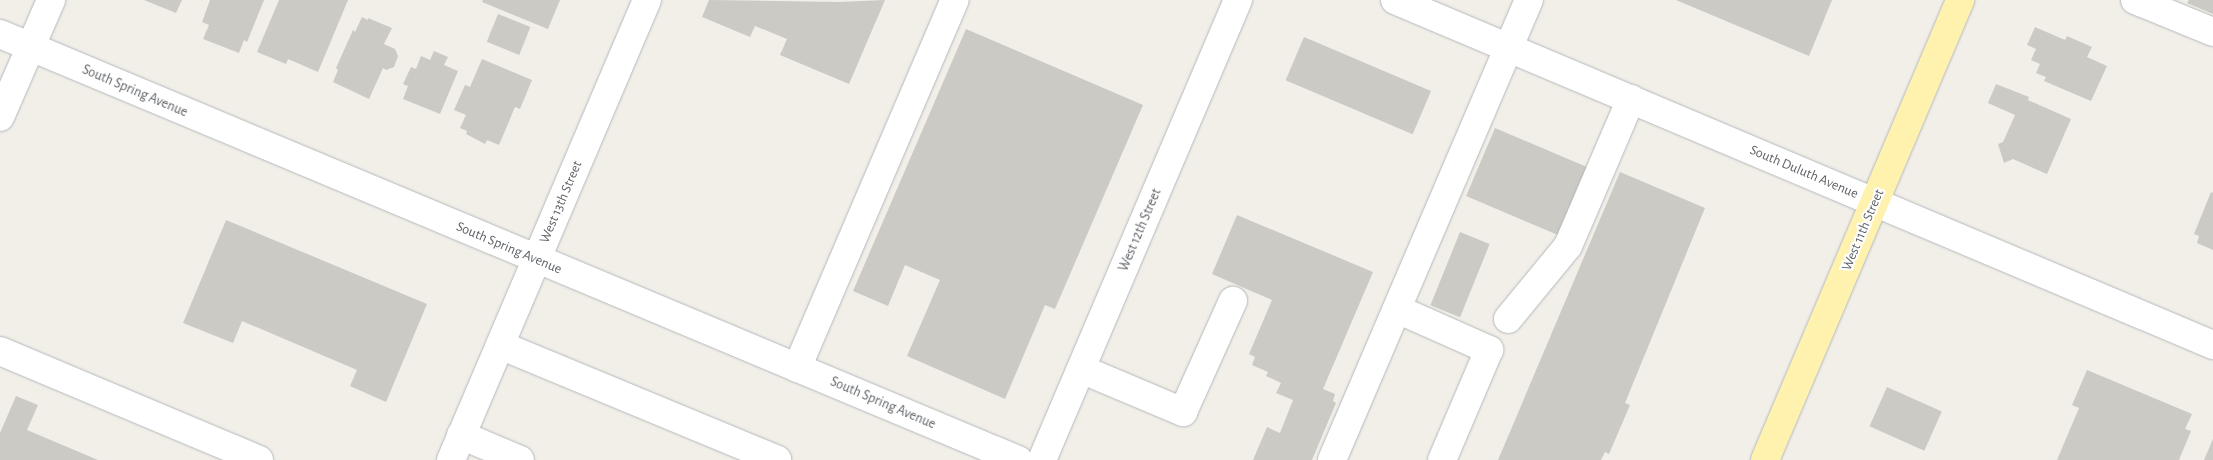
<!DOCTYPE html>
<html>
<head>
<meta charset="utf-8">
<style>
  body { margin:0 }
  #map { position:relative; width:2213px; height:460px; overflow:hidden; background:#f1efe8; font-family:"Alegreya Sans",sans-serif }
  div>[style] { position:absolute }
  .building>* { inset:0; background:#cccac5; transform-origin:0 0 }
  .roads { filter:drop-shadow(0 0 1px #b5b8bc) drop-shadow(0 0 1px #b5b8bc) }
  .minor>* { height:28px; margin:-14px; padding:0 14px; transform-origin:14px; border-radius:14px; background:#fff }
  .major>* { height:28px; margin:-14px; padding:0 14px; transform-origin:14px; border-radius:14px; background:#fff2af }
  span { translate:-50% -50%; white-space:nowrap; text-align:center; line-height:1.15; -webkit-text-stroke:4px #fff; paint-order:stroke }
  .street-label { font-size:14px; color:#5f6368 }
</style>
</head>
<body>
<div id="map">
  <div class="building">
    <div style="clip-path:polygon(144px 0,182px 0,176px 13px)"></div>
    <div style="clip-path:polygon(210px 0,264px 0,247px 42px,244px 40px,239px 53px,203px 39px,209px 25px,202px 22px)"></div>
    <div style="clip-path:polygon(279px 0,348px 0,318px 72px,288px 59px,286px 64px,257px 52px)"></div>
    <div style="clip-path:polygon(483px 0,560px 0,548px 29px,482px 2px)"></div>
    <div style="clip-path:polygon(709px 0,839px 2px,885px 0,849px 84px,780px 55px,787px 39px,755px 26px,750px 37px,702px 17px)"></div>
    <div style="clip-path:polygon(1676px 0,1832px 0,1809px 56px)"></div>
    <div style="clip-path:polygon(2189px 0,2213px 0,2213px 14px,2187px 3px)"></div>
    <div style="left:498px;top:14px;width:35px;height:30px;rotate:22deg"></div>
    <div style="clip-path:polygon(362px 17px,368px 20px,368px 18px,392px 28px,384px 44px,395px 49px,398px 56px,394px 67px,386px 70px,383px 68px,369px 99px,333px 82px,338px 70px,336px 68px,353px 30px,355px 32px)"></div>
    <div style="clip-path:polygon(2035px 27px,2065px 40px,2067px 36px,2092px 47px,2087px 57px,2107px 66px,2091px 101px,2044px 81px,2046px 77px,2036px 73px,2040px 64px,2031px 60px,2036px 49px,2027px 45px)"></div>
    <div style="clip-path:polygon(966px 29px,1143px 105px,1055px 309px,1045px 305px,1005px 399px,907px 356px,940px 280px,905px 265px,888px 306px,853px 291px)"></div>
    <div style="left:1304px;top:37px;width:138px;height:47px;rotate:23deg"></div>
    <div style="clip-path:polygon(434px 51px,448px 57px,444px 65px,458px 71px,440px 114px,403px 99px,408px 86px,403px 84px,411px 67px,416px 69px,421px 56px,430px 60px)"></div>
    <div style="clip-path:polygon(482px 59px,532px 80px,520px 109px,515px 107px,499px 145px,487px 140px,485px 144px,466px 134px,467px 131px,460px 128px,466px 115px,454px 110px,465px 85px,470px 87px)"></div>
    <div style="clip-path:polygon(1996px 84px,2029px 97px,2028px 100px,2071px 119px,2047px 174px,2013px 159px,2004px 163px,1998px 144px,2003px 142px,2015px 115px,1988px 103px)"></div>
    <div style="left:1495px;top:128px;width:103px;height:74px;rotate:23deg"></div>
    <div style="clip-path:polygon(1620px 172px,1705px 208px,1625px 403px,1630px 405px,1609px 454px,1605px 452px,1601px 460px,1498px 460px)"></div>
    <div style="clip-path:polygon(2211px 192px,2213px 193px,2213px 250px,2197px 243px,2199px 236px,2194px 234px)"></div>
    <div style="clip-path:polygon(1237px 215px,1373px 272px,1323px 389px,1335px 394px,1333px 401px,1336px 403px,1312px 460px,1253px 460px,1267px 427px,1280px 433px,1293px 400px,1276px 393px,1281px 383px,1266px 376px,1268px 372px,1252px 365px,1255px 357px,1249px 354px,1272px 300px,1212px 274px)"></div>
    <div style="clip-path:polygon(226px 220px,427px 304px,386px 402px,350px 386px,357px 370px,242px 321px,233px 343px,183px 323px)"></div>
    <div style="left:1460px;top:232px;width:32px;height:79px;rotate:22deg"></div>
    <div style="clip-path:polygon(2087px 370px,2192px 414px,2185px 429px,2191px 431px,2179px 460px,2057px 460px,2079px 408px,2072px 405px)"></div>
    <div style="left:1887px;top:387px;width:60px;height:43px;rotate:24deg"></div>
    <div style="clip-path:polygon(16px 396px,38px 405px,27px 430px,98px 460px,0 460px,0 433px)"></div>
    <div style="clip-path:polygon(2213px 439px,2213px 460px,2204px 460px)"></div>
  </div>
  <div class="roads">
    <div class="minor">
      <div style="left:1395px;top:0;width:888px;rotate:22.87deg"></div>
      <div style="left:2135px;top:0;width:84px;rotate:22.3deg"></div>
      <div style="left:0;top:34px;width:1104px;rotate:22.71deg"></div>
      <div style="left:0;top:117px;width:128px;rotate:-66.4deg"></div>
      <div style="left:1397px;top:309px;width:101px;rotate:24deg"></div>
      <div style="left:1489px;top:350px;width:120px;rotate:113.1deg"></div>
      <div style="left:1508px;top:319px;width:94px;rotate:-50.6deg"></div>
      <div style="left:1568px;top:246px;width:160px;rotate:-66.8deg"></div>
      <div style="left:500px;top:345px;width:300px;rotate:22.5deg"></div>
      <div style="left:0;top:351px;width:281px;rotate:22.8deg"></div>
      <div style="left:797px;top:368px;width:400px;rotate:-66.8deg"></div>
      <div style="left:1081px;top:369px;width:111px;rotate:22.9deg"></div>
      <div style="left:1183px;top:412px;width:122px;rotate:-65.8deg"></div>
      <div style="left:461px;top:435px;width:64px;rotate:23deg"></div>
      <div style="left:451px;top:460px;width:500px;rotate:-66.92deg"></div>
      <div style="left:1042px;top:460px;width:500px;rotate:-66.92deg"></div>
      <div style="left:1332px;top:460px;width:500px;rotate:-66.82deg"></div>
    </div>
    <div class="major">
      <div style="left:1765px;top:460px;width:500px;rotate:-67deg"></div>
    </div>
  </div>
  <div class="street-label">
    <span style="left:135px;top:91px;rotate:23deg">South Spring Avenue</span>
    <span style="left:1804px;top:172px;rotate:23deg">South Duluth Avenue</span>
    <span style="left:561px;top:202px;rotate:-67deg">West 13th Street</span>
    <span style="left:1140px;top:230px;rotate:-67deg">West 12th Street</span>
    <span style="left:1863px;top:230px;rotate:-67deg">West 11th Street</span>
    <span style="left:509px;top:248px;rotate:23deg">South Spring Avenue</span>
    <span style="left:883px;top:403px;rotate:23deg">South Spring Avenue</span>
  </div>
</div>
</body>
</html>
